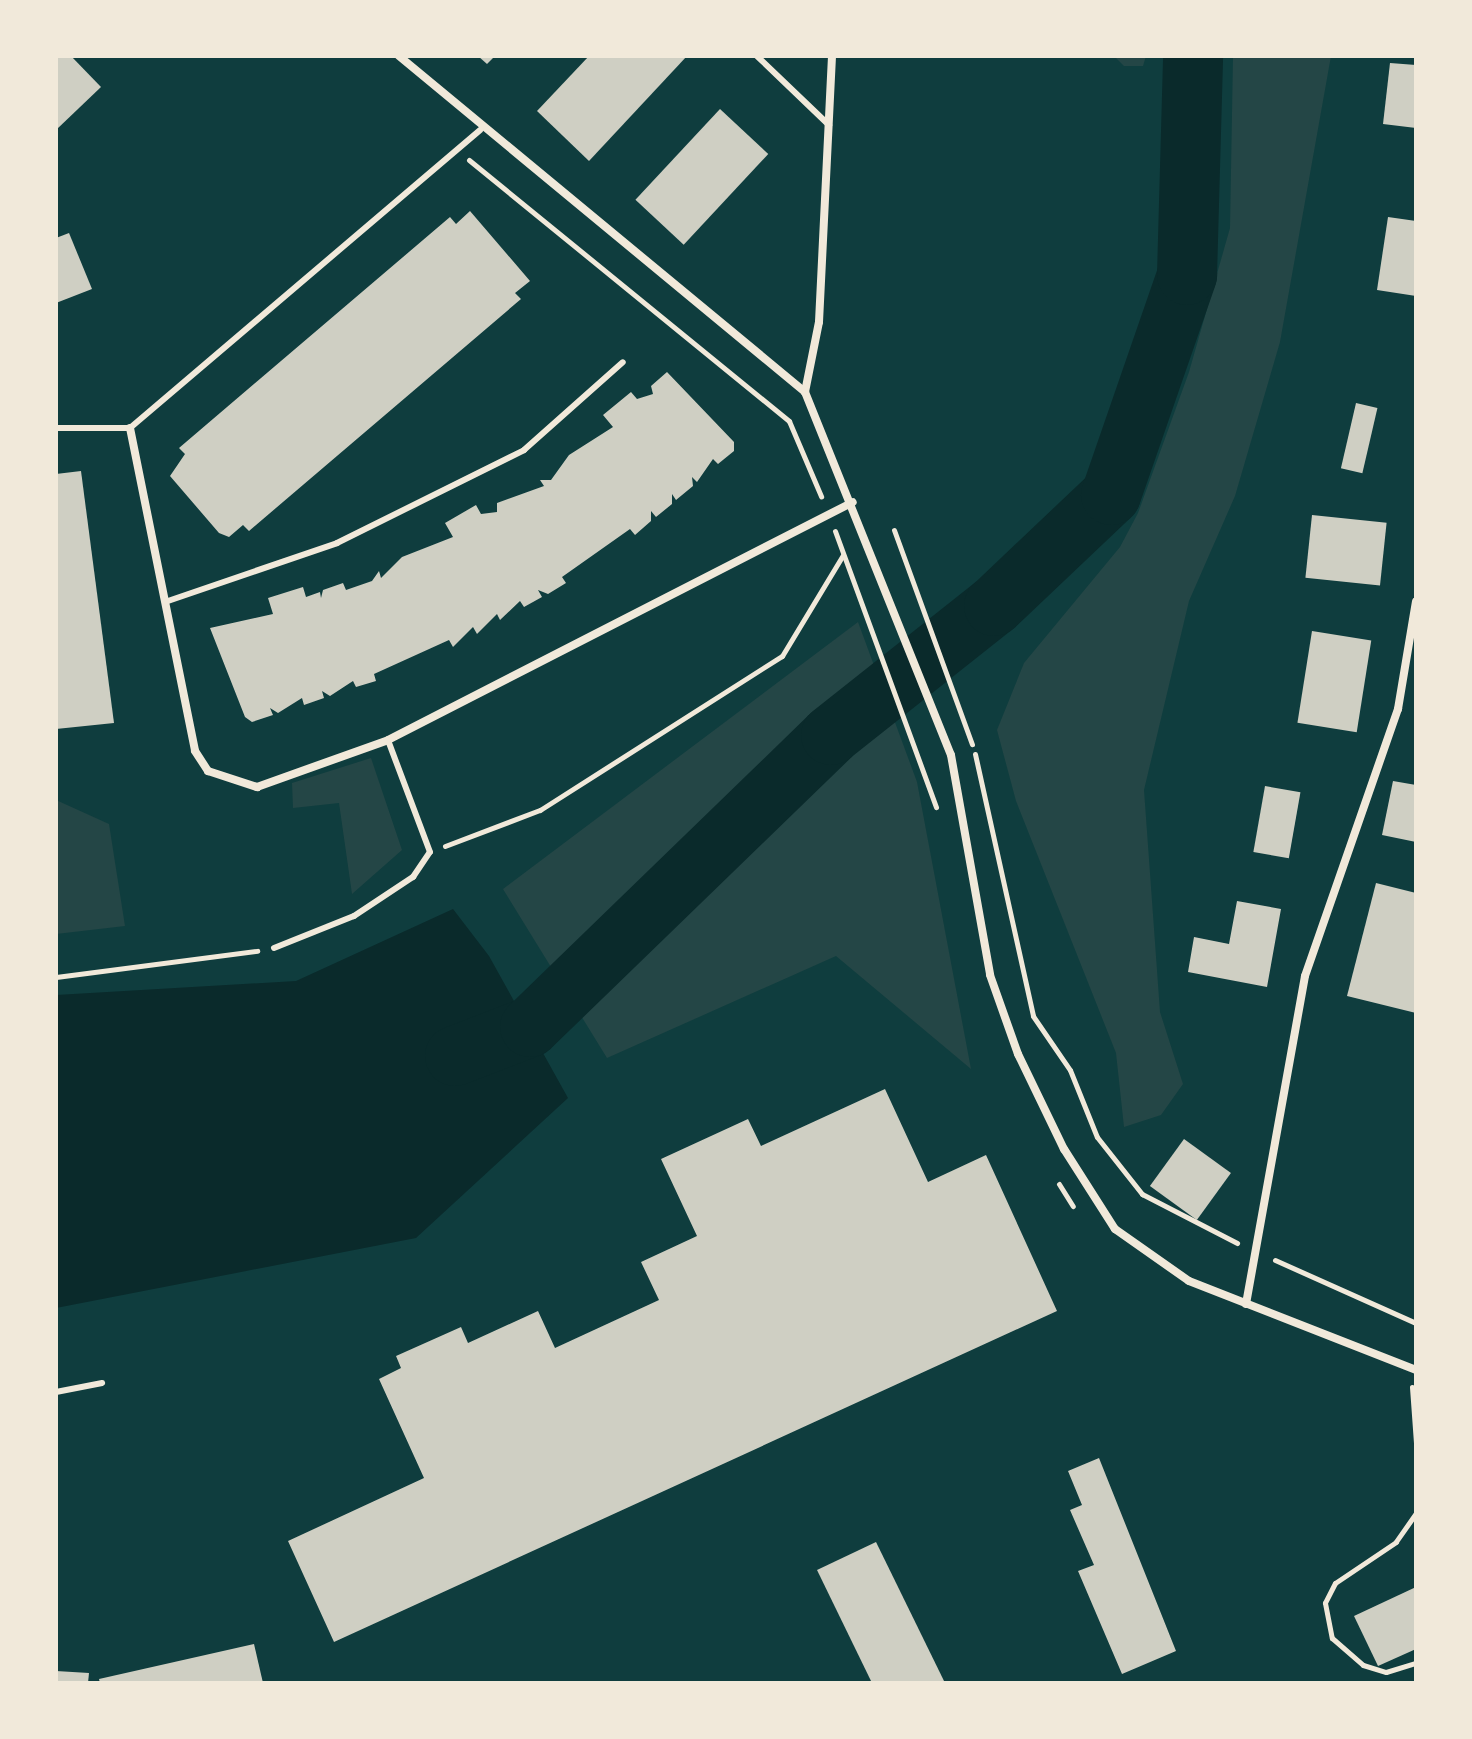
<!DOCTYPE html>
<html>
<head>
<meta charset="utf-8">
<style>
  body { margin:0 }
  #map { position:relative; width:1472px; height:1739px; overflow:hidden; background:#0f3d3e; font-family:Lato,sans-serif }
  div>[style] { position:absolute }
  .green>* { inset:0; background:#244646 }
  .water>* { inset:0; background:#0a2a2b }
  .river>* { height:60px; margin:-30px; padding:0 30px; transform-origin:30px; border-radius:30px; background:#0a2a2b }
  .building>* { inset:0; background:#cfcfc3; transform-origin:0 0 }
  .path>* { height:5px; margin:-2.5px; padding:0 2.5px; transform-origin:2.5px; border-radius:2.5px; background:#f1e9da }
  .service>* { height:6px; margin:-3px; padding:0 3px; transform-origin:3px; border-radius:3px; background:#f1e9da }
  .minor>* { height:8px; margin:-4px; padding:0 4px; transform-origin:4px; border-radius:4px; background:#f1e9da }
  span { translate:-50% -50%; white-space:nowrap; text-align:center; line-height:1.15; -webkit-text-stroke:6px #f1e9da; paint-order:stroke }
  .frame { position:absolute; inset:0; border:58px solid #f1e9da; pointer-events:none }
</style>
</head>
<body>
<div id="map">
  <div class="green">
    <div style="clip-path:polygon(1114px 56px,1146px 56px,1143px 66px,1124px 66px)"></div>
    <div style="clip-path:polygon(1233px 56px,1331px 56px,1280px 342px,1235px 496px,1189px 601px,1144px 790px,1160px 1012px,1183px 1084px,1161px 1115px,1124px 1127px,1116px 1053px,1016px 801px,997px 730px,1024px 663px,1120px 547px,1138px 513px,1189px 372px,1230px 228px)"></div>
    <div style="clip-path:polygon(858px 622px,917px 782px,971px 1069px,836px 956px,607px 1058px,503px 889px)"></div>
    <div style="clip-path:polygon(371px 758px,402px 850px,352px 894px,339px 803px,293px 808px,292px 783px)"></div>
    <div style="clip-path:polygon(56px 800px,109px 824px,125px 926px,56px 934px)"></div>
  </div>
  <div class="water">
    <div style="clip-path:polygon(453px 909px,489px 956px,568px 1098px,416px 1238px,56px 1308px,56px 995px,296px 981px)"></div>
  </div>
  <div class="river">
    <div style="left:455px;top:1056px;width:80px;rotate:-21.1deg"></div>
    <div style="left:530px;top:1027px;width:419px;rotate:-44.1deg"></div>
    <div style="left:831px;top:735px;width:208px;rotate:-38.4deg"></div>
    <div style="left:994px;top:606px;width:161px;rotate:-43.5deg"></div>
    <div style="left:1111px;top:495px;width:233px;rotate:-70.9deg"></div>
    <div style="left:1187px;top:275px;width:219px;rotate:-88.4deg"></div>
  </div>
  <div class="building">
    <div style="clip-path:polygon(56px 56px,71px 56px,101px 87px,56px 130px)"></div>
    <div style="clip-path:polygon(478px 56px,495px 56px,487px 64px)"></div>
    <div style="clip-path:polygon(589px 56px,687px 56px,589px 161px,537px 111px)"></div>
    <div style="clip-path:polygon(1390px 63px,1416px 65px,1416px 128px,1383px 124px)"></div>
    <div style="left:720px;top:109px;width:66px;height:124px;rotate:43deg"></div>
    <div style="clip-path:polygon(470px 211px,530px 281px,515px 293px,521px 299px,249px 531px,243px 525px,229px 537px,219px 533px,170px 476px,185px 454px,179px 448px,450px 217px,456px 224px)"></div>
    <div style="clip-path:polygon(1388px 217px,1416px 221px,1416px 296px,1377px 290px)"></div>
    <div style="clip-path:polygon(69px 233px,92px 289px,56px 303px,56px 238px)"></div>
    <div style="clip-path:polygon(667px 372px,734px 442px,734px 451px,718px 464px,713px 459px,697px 482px,692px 477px,693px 486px,676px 500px,672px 494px,672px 504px,656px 517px,651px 511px,651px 521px,635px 535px,630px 529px,562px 577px,566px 583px,548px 594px,538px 590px,542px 597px,524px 607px,520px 601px,500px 620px,497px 614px,477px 634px,473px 627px,453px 647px,449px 640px,374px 674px,376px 681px,356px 687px,353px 681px,330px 696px,322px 691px,324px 698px,304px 705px,302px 698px,278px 713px,270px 708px,273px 715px,252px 722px,245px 717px,210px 628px,273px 614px,268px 598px,303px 587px,306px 597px,320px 592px,321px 598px,323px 590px,343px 583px,346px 590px,372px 581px,379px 571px,381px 578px,402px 557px,453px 537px,445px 523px,476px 505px,481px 514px,497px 512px,497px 503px,544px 486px,540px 480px,551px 480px,569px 455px,613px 427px,603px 415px,631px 392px,637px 399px,653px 394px,651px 386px)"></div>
    <div style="left:1356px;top:403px;width:22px;height:67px;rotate:13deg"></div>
    <div style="clip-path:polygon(81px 471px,114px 723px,56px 729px,56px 474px)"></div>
    <div style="left:1312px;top:515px;width:75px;height:63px;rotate:6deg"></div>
    <div style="left:1312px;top:631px;width:60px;height:93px;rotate:9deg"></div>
    <div style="clip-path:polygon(1393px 781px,1416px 785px,1416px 842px,1382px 835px)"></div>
    <div style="left:1265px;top:786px;width:36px;height:67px;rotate:10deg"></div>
    <div style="clip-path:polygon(1376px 883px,1416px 893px,1416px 1013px,1347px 996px)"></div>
    <div style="clip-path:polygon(1237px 901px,1281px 909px,1267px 987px,1188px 972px,1194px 937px,1229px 944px)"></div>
    <div style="clip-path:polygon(885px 1089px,928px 1182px,986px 1155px,1057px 1311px,334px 1642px,288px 1541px,424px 1478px,379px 1379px,401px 1368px,396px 1356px,461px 1327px,468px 1343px,538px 1311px,555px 1348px,659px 1300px,641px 1262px,697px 1236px,661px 1159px,748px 1119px,761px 1146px)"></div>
    <div style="left:1184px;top:1139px;width:58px;height:58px;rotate:36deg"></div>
    <div style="clip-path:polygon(1099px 1458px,1176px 1651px,1122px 1674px,1078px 1571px,1094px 1565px,1070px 1510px,1082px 1505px,1068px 1471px)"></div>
    <div style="clip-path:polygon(876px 1542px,945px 1683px,872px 1683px,817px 1570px)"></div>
    <div style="clip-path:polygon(1416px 1587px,1416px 1649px,1378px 1666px,1354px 1616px)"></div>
    <div style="clip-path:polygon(254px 1644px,263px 1683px,100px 1683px,99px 1679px)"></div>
    <div style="clip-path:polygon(56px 1671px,89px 1673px,88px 1683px,56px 1683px)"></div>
  </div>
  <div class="path">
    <div style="left:469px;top:160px;width:413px;rotate:39.2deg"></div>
    <div style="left:789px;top:421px;width:82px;rotate:66.9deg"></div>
    <div style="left:894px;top:530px;width:228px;rotate:70deg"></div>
    <div style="left:835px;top:531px;width:294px;rotate:69.9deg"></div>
    <div style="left:975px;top:754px;width:268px;rotate:77.5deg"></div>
    <div style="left:1033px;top:1016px;width:65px;rotate:55.6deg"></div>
    <div style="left:1070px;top:1070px;width:72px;rotate:68.1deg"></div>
    <div style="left:1097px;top:1137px;width:73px;rotate:51.7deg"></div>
    <div style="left:1142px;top:1194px;width:107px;rotate:27.3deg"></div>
    <div style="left:445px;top:846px;width:102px;rotate:-20.8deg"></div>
    <div style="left:540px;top:810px;width:287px;rotate:-32.5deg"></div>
    <div style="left:782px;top:656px;width:118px;rotate:-58.9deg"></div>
    <div style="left:56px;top:977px;width:203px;rotate:-7.4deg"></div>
    <div style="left:1059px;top:1184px;width:26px;rotate:58deg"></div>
    <div style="left:1275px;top:1260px;width:154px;rotate:24.1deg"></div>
    <div style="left:1412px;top:1387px;width:56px;rotate:85.9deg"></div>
    <div style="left:1416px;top:1513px;width:35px;rotate:125deg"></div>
    <div style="left:1396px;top:1542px;width:73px;rotate:146.1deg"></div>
    <div style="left:1335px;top:1583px;width:22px;rotate:117deg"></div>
    <div style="left:1325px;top:1603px;width:36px;rotate:79deg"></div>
    <div style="left:1332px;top:1638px;width:41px;rotate:41.1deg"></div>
    <div style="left:1363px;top:1665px;width:24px;rotate:17deg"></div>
    <div style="left:1386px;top:1672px;width:31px;rotate:-17deg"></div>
  </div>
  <div class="service">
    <div style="left:757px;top:56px;width:100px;rotate:43.8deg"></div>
    <div style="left:56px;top:428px;width:74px"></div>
    <div style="left:130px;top:428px;width:460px;rotate:-40.4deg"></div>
    <div style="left:165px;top:602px;width:182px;rotate:-18.9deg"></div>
    <div style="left:337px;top:543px;width:209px;rotate:-26.4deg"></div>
    <div style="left:524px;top:450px;width:132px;rotate:-41.6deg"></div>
    <div style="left:274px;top:948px;width:86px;rotate:-21.8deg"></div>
    <div style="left:354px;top:916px;width:71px;rotate:-33.5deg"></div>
    <div style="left:413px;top:877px;width:30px;rotate:-56deg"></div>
    <div style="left:430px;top:852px;width:120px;rotate:-110.6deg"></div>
    <div style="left:56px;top:1392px;width:47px;rotate:-11.1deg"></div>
  </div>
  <div class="minor">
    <div style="left:399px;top:56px;width:527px;rotate:39.61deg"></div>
    <div style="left:805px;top:392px;width:391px;rotate:68.1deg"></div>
    <div style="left:951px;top:755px;width:223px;rotate:79.9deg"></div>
    <div style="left:990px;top:975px;width:84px;rotate:70.5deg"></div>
    <div style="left:1018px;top:1054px;width:106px;rotate:64.2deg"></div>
    <div style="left:1064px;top:1149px;width:95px;rotate:57.5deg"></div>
    <div style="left:1115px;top:1229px;width:90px;rotate:35.1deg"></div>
    <div style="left:1189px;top:1281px;width:244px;rotate:21.4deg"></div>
    <div style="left:805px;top:392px;width:71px;rotate:-78.7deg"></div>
    <div style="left:819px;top:322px;width:266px;rotate:-87.2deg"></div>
    <div style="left:130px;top:428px;width:329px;rotate:78.6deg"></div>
    <div style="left:195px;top:751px;width:24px;rotate:57deg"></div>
    <div style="left:208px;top:771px;width:52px;rotate:18.1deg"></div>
    <div style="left:257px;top:787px;width:139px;rotate:-19.7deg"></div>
    <div style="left:388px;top:740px;width:522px;rotate:-27.1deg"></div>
    <div style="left:1246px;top:1304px;width:333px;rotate:-79.8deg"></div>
    <div style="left:1305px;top:976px;width:283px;rotate:-70.8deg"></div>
    <div style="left:1398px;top:709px;width:109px;rotate:-80.5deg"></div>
  </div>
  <div class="frame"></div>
</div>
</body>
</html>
